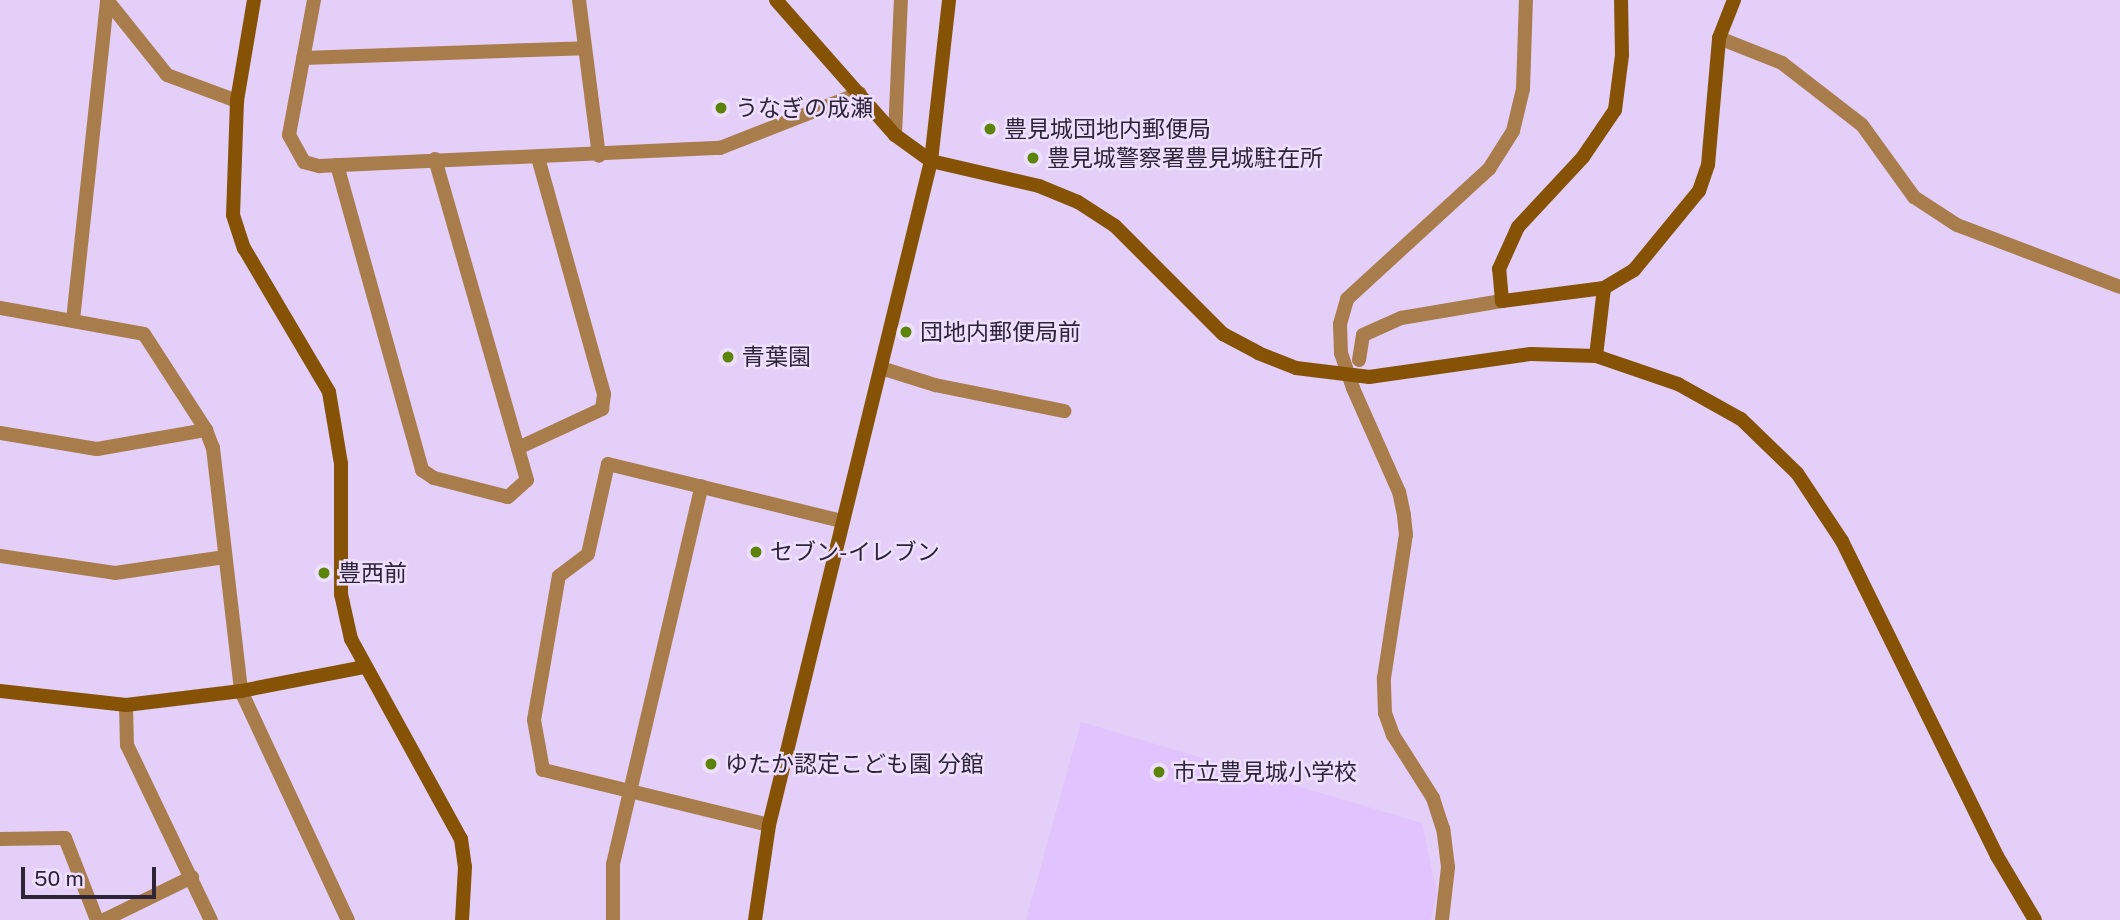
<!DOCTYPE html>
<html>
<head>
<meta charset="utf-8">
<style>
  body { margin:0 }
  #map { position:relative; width:2120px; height:920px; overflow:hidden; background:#e4cff8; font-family:"Public Sans","Noto Sans JP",sans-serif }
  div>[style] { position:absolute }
  .built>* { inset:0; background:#e1c3fd }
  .street>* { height:14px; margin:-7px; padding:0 7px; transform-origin:7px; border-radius:7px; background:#a97c4b }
  .secondary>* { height:14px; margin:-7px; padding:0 7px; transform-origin:7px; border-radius:7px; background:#855206 }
  .dots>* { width:19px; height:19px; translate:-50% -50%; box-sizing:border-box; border:4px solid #eedffe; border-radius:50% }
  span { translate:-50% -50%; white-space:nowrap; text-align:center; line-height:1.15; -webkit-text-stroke:5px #eedffe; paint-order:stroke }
  .poi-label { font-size:23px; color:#2e2438 }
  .left { translate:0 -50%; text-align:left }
  .scale { position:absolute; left:21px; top:867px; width:135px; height:32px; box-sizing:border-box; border:4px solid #2e2438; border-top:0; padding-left:9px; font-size:21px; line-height:24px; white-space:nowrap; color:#2e2438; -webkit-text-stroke:5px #eedffe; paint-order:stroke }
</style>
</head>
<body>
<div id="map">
  <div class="built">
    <div style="clip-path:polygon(1081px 722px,1422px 823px,1437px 894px,1431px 920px,1026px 920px)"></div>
  </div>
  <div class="street">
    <div style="left:314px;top:0;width:137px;rotate:100.5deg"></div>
    <div style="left:289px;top:135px;width:31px;rotate:61deg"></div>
    <div style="left:304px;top:162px;width:16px;rotate:15deg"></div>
    <div style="left:319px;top:166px;width:401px;rotate:-2.6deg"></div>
    <div style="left:720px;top:148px;width:150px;rotate:-21.4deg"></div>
    <div style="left:579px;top:0;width:157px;rotate:82.7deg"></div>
    <div style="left:1719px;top:38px;width:68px;rotate:21.6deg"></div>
    <div style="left:1782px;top:63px;width:101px;rotate:37.8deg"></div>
    <div style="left:1862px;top:125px;width:89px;rotate:54.2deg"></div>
    <div style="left:1914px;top:197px;width:51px;rotate:33.1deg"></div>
    <div style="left:1957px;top:225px;width:174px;rotate:20.8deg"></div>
    <div style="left:303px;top:58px;width:282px;rotate:-2deg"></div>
    <div style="left:895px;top:135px;width:135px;rotate:-87.5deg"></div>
    <div style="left:337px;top:165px;width:317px;rotate:74.4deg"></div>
    <div style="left:422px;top:470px;width:14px;rotate:34deg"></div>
    <div style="left:434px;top:478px;width:76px;rotate:14.4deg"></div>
    <div style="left:508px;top:497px;width:25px;rotate:-42deg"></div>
    <div style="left:527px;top:480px;width:334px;rotate:-106deg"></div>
    <div style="left:0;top:308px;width:146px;rotate:10.2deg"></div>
    <div style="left:144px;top:334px;width:114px;rotate:57.1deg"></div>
    <div style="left:206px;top:430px;width:19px;rotate:69deg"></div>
    <div style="left:213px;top:448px;width:245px;rotate:83.4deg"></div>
    <div style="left:241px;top:691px;width:253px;rotate:65deg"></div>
    <div style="left:73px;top:320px;width:322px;rotate:-83.9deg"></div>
    <div style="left:107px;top:0;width:96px;rotate:51.3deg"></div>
    <div style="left:167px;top:75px;width:75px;rotate:20.4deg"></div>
    <div style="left:1359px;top:360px;width:25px;rotate:-81deg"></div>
    <div style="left:1363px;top:335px;width:42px;rotate:-24.1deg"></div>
    <div style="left:1401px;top:318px;width:102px;rotate:-9.6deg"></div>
    <div style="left:881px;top:368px;width:57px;rotate:17.5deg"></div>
    <div style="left:935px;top:385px;width:132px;rotate:11.4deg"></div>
    <div style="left:0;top:433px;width:98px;rotate:9.4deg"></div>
    <div style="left:97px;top:449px;width:111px;rotate:-9.9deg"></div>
    <div style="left:518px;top:448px;width:93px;rotate:-24.9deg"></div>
    <div style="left:602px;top:409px;width:15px;rotate:-82deg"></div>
    <div style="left:604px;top:394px;width:245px;rotate:-105.6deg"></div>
    <div style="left:0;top:556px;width:116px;rotate:8.4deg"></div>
    <div style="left:115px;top:573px;width:111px;rotate:-8.3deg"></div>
    <div style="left:126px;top:705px;width:40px;rotate:88.6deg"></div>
    <div style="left:127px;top:745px;width:194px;rotate:64.4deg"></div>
    <div style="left:769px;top:825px;width:233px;rotate:-166.3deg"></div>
    <div style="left:543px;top:770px;width:51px;rotate:-100.2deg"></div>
    <div style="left:534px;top:720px;width:146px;rotate:-80.2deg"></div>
    <div style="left:559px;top:576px;width:36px;rotate:-37deg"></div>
    <div style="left:588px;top:554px;width:92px;rotate:-77.5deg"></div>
    <div style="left:608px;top:464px;width:241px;rotate:13.7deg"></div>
    <div style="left:0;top:839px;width:65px;rotate:-0.9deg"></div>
    <div style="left:65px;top:838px;width:88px;rotate:68.7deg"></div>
    <div style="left:104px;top:920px;width:98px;rotate:-26deg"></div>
    <div style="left:613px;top:920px;width:56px;rotate:-90deg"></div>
    <div style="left:613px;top:864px;width:388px;rotate:-76.8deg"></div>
    <div style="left:1442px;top:920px;width:53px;rotate:-83.5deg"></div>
    <div style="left:1448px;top:867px;width:38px;rotate:-97deg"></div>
    <div style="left:1443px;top:829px;width:33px;rotate:-108deg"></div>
    <div style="left:1433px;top:798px;width:75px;rotate:-122.4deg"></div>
    <div style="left:1393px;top:735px;width:23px;rotate:-110deg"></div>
    <div style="left:1385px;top:713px;width:35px;rotate:-92deg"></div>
    <div style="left:1384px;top:678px;width:145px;rotate:-81.3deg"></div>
    <div style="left:1406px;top:535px;width:20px;rotate:-96deg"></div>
    <div style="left:1404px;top:515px;width:24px;rotate:-102deg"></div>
    <div style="left:1399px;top:492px;width:114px;rotate:-113.9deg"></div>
    <div style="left:1353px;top:388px;width:37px;rotate:-109deg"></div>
    <div style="left:1341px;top:353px;width:29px;rotate:-92deg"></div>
    <div style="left:1340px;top:324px;width:26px;rotate:-74deg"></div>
    <div style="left:1347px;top:299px;width:193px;rotate:-42.5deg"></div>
    <div style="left:1489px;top:169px;width:45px;rotate:-57.7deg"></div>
    <div style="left:1513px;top:131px;width:43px;rotate:-76.6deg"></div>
    <div style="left:1523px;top:89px;width:89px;rotate:-88.1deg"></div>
  </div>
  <div class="secondary">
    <div style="left:254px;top:0;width:102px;rotate:99.6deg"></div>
    <div style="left:237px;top:101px;width:114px;rotate:92deg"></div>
    <div style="left:233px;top:215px;width:35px;rotate:72deg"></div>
    <div style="left:244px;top:248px;width:167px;rotate:59.4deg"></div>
    <div style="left:329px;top:392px;width:73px;rotate:80.5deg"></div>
    <div style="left:341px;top:464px;width:130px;rotate:90deg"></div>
    <div style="left:341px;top:594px;width:46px;rotate:77.5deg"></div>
    <div style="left:351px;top:639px;width:228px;rotate:61.2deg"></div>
    <div style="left:461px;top:839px;width:28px;rotate:82deg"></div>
    <div style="left:465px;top:867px;width:53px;rotate:93.2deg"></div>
    <div style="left:776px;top:0;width:180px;rotate:48.6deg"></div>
    <div style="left:895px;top:135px;width:44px;rotate:35.8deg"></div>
    <div style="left:931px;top:161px;width:111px;rotate:13deg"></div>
    <div style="left:1039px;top:186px;width:42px;rotate:22.3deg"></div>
    <div style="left:1078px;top:202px;width:44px;rotate:33deg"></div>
    <div style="left:1115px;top:226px;width:153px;rotate:45deg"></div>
    <div style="left:1223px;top:334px;width:40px;rotate:28deg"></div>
    <div style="left:1258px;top:353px;width:41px;rotate:21.5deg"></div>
    <div style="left:1296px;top:368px;width:74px;rotate:7deg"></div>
    <div style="left:1369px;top:377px;width:164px;rotate:-8.1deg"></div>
    <div style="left:1531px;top:354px;width:65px;rotate:1.8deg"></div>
    <div style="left:1596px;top:356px;width:87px;rotate:18.9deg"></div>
    <div style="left:1678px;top:384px;width:72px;rotate:29.1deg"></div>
    <div style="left:1741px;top:419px;width:78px;rotate:44deg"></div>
    <div style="left:1797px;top:473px;width:82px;rotate:56.5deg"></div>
    <div style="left:1842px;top:541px;width:351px;rotate:63.8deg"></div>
    <div style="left:1997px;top:856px;width:74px;rotate:59.3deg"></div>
    <div style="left:1604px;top:288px;width:103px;rotate:172.7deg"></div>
    <div style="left:1502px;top:301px;width:32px;rotate:-95deg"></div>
    <div style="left:1499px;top:269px;width:46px;rotate:-65.7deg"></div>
    <div style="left:1518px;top:227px;width:96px;rotate:-47.1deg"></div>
    <div style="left:1583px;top:157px;width:57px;rotate:-55.8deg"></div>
    <div style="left:1615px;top:110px;width:55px;rotate:-82.7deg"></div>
    <div style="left:1622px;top:55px;width:55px;rotate:-91deg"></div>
    <div style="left:1596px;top:356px;width:68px;rotate:-83.3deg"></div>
    <div style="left:1604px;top:288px;width:35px;rotate:-31deg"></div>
    <div style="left:1634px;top:270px;width:102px;rotate:-50.6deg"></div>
    <div style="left:1699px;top:191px;width:28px;rotate:-71deg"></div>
    <div style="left:1708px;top:165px;width:127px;rotate:-85deg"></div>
    <div style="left:1719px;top:38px;width:41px;rotate:-68.5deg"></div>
    <div style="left:0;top:691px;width:127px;rotate:6.3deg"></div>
    <div style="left:126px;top:705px;width:116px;rotate:-6.9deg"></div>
    <div style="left:241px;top:691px;width:126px;rotate:-11deg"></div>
    <div style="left:755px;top:920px;width:96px;rotate:-81.6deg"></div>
    <div style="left:769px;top:825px;width:683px;rotate:-76.29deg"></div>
    <div style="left:931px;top:161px;width:162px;rotate:-83.6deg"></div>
  </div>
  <div class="dots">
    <div style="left:721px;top:108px;background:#5d840a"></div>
    <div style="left:990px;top:129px;background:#5d840a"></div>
    <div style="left:1033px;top:158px;background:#5d840a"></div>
    <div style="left:906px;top:332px;background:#5d840a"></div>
    <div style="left:728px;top:357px;background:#5d840a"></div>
    <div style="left:756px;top:552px;background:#5d840a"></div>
    <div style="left:324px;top:573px;background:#5d840a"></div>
    <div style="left:711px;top:764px;background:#5d840a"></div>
    <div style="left:1159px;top:772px;background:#5d840a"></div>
  </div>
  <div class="poi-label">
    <span class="left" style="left:735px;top:108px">うなぎの成瀬</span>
    <span class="left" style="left:1004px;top:129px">豊見城団地内郵便局</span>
    <span class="left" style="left:1047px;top:158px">豊見城警察署豊見城駐在所</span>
    <span class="left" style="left:920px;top:332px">団地内郵便局前</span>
    <span class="left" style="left:742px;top:357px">青葉園</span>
    <span class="left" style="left:770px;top:552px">セブン-イレブン</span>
    <span class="left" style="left:338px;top:573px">豊西前</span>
    <span class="left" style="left:725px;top:764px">ゆたか認定こども園 分館</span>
    <span class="left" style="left:1173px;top:772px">市立豊見城小学校</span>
  </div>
  <div class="scale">50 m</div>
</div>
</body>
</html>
